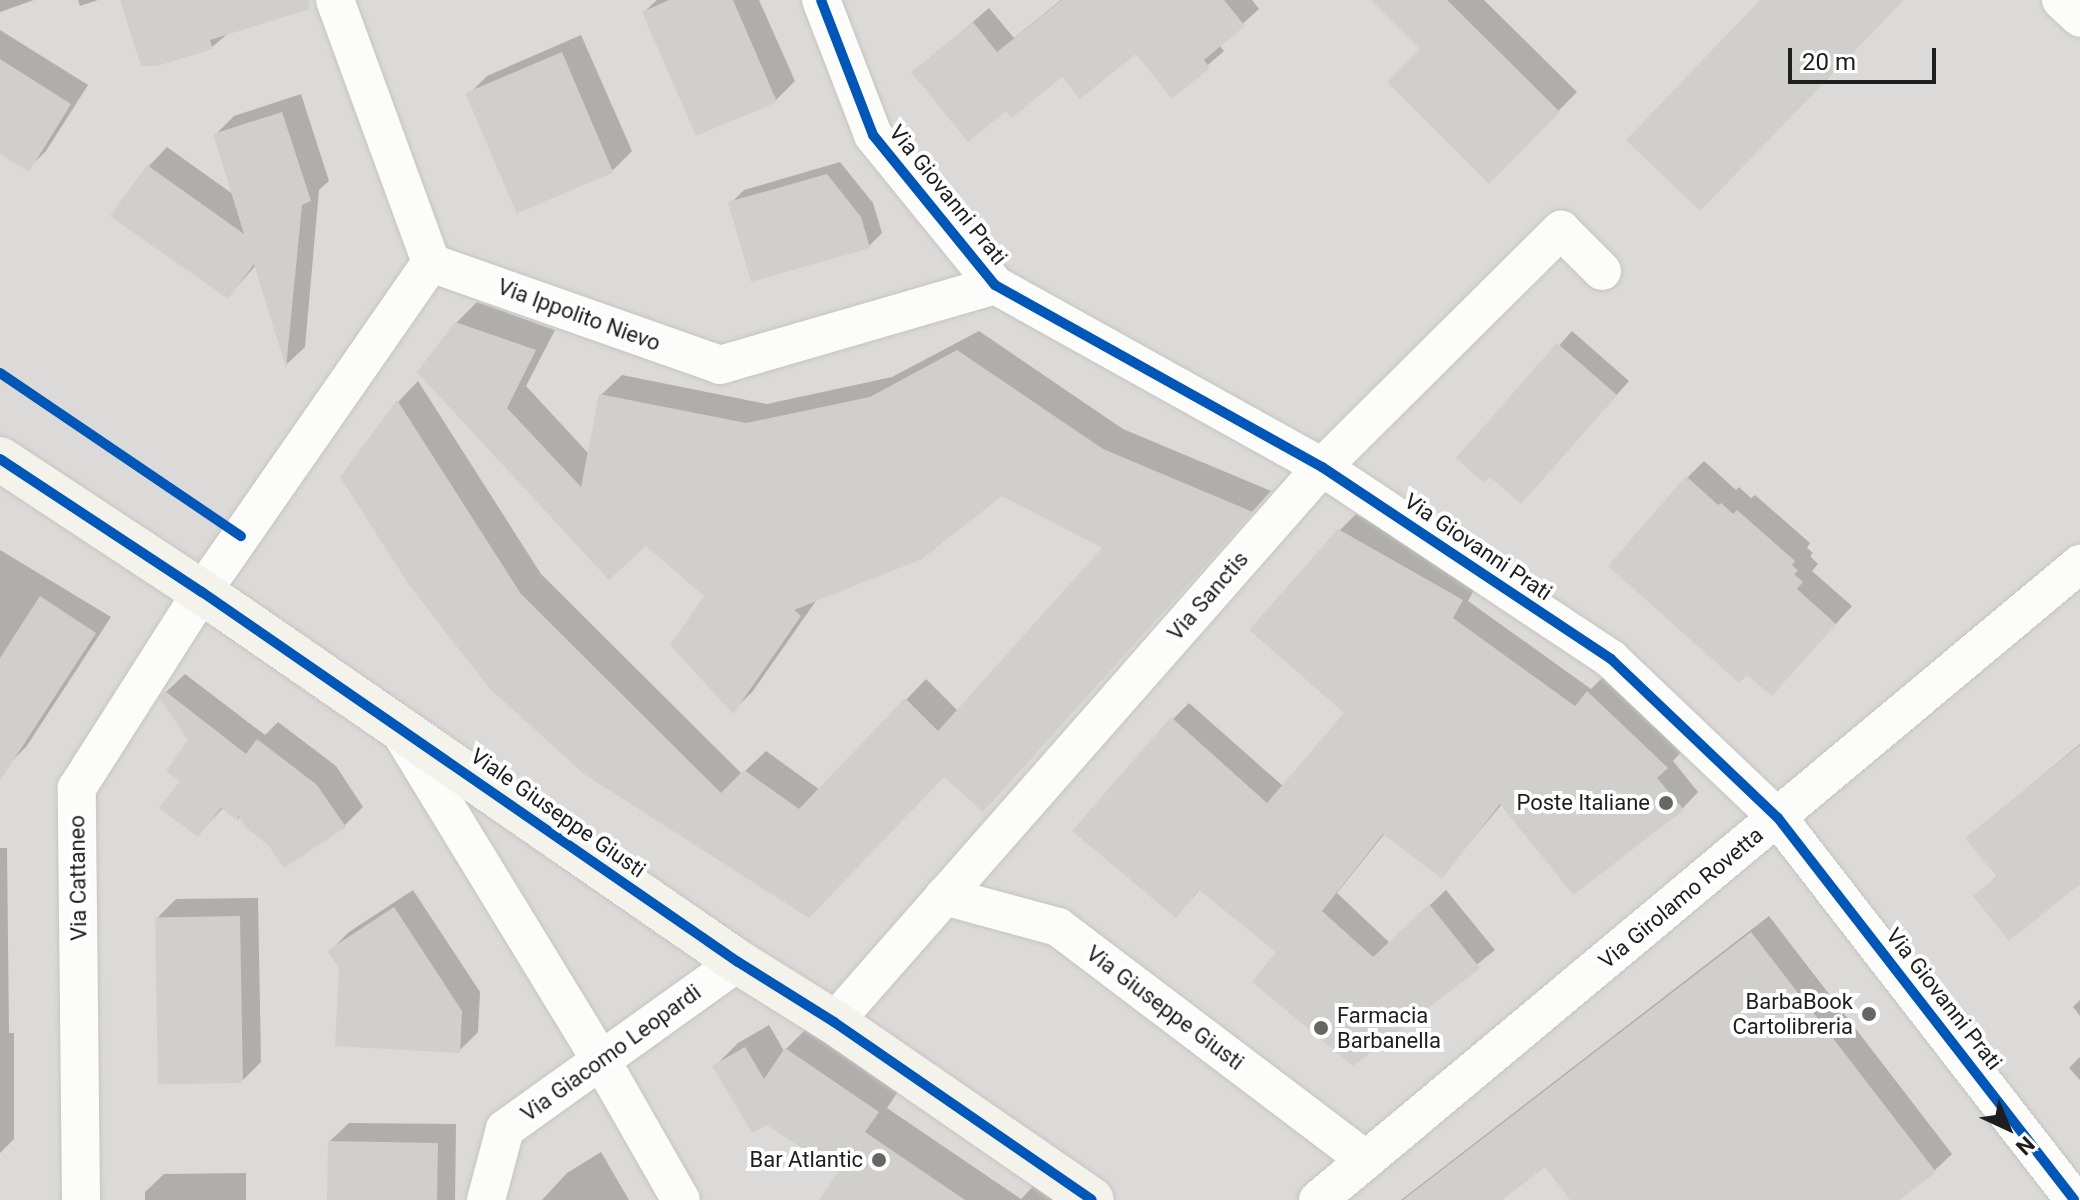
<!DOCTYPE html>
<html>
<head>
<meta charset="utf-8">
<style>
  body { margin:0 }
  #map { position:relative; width:2080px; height:1200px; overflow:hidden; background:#edebe7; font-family:Roboto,sans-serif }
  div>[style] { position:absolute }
  .residential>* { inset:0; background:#dcdad8; transform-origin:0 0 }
  .religious>* { inset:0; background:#dbdad8 }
  .shadow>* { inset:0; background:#0003 }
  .building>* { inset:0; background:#d1cfcc; transform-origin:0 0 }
  .roads { filter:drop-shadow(0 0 2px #c5c4c3) drop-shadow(0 0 2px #c5c4c3) }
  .street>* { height:38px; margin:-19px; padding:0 19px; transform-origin:19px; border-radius:19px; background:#fcfcfb }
  .secondary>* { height:44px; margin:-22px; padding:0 22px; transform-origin:22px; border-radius:22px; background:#f3f3eb }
  .cycleway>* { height:10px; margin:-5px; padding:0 5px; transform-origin:5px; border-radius:5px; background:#0057b8 }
  .dots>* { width:22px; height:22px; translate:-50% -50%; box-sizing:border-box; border:4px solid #fff; border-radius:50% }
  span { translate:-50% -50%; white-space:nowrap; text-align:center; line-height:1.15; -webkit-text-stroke:8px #fff; paint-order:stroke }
  .street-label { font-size:22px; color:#1e1e1e }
  .poi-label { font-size:22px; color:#1e1e1e }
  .right { translate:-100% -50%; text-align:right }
  .left { translate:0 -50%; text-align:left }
  .north { position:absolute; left:1968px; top:1088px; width:80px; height:80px; -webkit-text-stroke:6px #fff; paint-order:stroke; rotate:136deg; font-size:22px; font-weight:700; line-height:32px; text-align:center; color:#1e1e1e }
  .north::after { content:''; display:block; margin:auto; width:28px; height:36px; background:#1e1e1e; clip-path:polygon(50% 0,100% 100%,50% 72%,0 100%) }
  .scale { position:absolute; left:1788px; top:48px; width:148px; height:36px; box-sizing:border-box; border:4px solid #1e1e1e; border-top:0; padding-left:10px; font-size:24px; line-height:28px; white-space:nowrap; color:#1e1e1e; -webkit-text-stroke:6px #fff; paint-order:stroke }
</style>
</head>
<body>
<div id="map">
  <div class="residential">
    <div style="left:0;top:0;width:2080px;height:1200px"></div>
  </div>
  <div class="religious">
    <div style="clip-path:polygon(1988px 14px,2080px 104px,2080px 471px,1802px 207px)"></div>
    <div style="clip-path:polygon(25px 225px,262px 383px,211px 460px,0 319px,0 262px)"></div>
  </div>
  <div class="shadow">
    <div style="clip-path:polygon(0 0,34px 0,0 12px)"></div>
    <div style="clip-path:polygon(78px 0,98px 0,80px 6px)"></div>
    <div style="clip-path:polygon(122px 0,268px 0,212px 47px)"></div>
    <div style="clip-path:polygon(657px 0,759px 0,795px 81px,776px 100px,644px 12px)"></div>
    <div style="clip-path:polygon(1061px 0,1252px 0,1259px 9px,1219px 45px,1224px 51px,1172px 96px,1136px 51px,1062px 74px,1006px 108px,914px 72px,989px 8px,1014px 38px)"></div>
    <div style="clip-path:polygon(1374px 0,1484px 0,1577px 92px,1489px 181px,1423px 49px)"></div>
    <div style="clip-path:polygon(0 30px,88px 85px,46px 151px,28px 169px,0 152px)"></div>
    <div style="clip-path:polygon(581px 35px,632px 151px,613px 170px,468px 95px,487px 76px)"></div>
    <div style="clip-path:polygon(301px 94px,329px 181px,319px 190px,305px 347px,287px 364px,256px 265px,228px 297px,113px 216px,149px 166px,167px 147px,234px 195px,215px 135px,234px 116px)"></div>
    <div style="clip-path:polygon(840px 162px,873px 203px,882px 233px,869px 246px,731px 203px,744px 190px)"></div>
    <div style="clip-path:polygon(477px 302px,555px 330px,526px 386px,589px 454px,601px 395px,622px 375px,767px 404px,892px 377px,979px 331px,1123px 429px,1271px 491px,1003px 789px,944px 774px,829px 896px,342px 477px,399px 401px,418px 381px,541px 574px,742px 774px,766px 751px,820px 790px,926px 679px,958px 711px,1105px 548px,1002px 494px,818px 598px,753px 691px,733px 711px,706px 596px,646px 543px,420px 372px,456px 323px)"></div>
    <div style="clip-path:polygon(1572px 331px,1629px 381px,1534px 489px,1490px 474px,1459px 458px)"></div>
    <div style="clip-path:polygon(1704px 461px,1736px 490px,1739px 487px,1751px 498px,1755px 495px,1810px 543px,1807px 548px,1813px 553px,1810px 556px,1818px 564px,1812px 571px,1852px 606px,1788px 677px,1687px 478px)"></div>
    <div style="clip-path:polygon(1356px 514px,1478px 583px,1468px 601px,1591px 689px,1604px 676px,1683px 750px,1673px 761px,1698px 792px,1682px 809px,1502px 804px,1442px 876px,1385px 833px,1337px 893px,1390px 943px,1446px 890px,1495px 950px,1353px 1064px,1279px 952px,1201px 888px,1192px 899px,1173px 719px,1189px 703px,1284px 787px,1347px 713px,1340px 530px)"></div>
    <div style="clip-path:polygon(0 550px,111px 617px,26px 747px,10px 763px,0 757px)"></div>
    <div style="clip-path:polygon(185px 674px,265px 735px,278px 722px,336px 766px,363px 807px,344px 826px,270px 843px,241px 816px,238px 819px,223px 808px,198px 835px,183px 780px,191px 740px,166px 692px)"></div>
    <div style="clip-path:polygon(2080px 744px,2080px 881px,1976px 896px,1998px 875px,1967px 838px)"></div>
    <div style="clip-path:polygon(0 848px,7px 848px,9px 1033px,14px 1033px,14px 1139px,0 1153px)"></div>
    <div style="clip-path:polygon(413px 890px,480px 992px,478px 1032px,459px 1051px,341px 968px,330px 951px,349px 932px)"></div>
    <div style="clip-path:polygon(258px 898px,261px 1062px,242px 1081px,157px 918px,176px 899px)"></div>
    <div style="clip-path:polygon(1769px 916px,1952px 1154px,1934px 1171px,1896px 1200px,1572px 1200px,1545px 1164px,1499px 1200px,1401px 1200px)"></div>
    <div style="clip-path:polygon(2080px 1000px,2080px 1016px,2073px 1007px)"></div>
    <div style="clip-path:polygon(769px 1025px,784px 1051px,810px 1025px,901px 1087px,887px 1108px,1021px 1199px,1042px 1177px,1069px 1200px,824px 1200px,840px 1172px,715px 1066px,738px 1043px)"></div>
    <div style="clip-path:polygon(2080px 1057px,2080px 1080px,2069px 1068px)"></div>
    <div style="clip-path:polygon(349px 1123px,456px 1124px,455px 1200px,329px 1200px,330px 1141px)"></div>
    <div style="clip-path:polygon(601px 1152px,629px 1200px,542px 1200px,567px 1173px)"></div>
    <div style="clip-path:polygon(246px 1173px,246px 1200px,145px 1200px,145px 1192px,164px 1174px)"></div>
  </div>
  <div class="building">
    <div style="clip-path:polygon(120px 0,308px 0,310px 9px,210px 40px,213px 49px,157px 66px,141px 66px)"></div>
    <div style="clip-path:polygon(669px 0,733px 0,777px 102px,696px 136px,642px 12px)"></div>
    <div style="clip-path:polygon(1062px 0,1224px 0,1245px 26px,1204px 60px,1210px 68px,1172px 99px,1136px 54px,1080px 99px,1062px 77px,1012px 118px,1006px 111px,968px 142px,911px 72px,973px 22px,997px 52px)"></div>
    <div style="clip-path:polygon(1371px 0,1447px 0,1560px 112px,1489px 184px,1387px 82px,1420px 49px)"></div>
    <div style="clip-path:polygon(1760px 0,1904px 0,1700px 211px,1626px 140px)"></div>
    <div style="left:562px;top:52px;width:131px;height:105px;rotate:67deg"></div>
    <div style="clip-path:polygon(0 59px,71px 104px,29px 172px,0 154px)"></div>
    <div style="clip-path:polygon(282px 112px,311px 201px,302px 205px,286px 368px,254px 264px,228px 299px,110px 216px,147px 165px,244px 234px,213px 134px)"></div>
    <div style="clip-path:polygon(827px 174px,861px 217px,870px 248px,751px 282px,728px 202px)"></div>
    <div style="clip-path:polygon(455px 322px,536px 350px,507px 408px,581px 487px,599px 394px,746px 423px,870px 397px,957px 350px,1103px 449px,1253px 512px,983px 812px,944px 777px,809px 918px,584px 774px,490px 689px,409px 585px,340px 477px,397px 400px,521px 594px,721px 793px,744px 770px,799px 809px,905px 698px,938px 731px,1102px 548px,1002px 496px,922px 559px,794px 610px,801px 616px,733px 714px,670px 645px,704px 596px,646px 546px,609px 580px,417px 372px)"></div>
    <div style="clip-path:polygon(1557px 343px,1617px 395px,1521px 504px,1490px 477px,1484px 483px,1456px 458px)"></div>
    <div style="clip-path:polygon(1686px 476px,1718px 505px,1721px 503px,1733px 514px,1737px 510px,1795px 561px,1792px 565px,1798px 571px,1794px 574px,1803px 582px,1797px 589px,1836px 624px,1772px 696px,1747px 675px,1739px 683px,1608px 566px)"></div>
    <div style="clip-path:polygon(1338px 529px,1463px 600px,1453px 618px,1575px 706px,1587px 691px,1668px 768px,1657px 778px,1684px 810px,1573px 895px,1500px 804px,1442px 879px,1383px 834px,1322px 911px,1373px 957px,1429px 904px,1480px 968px,1353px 1066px,1252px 982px,1276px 952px,1199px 890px,1176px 918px,1072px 831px,1171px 717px,1267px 803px,1344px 713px,1249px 630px)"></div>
    <div style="clip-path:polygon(40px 596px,96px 633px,0 781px,0 658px)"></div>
    <div style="clip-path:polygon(165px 691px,246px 754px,257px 739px,317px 785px,346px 827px,284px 868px,268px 845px,246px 828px,238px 815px,238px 821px,221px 808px,198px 837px,159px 808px,180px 781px,166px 771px,188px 740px,160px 698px)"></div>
    <div style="clip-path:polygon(2080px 745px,2080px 884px,2009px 941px,1973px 896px,1997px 877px,1965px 838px)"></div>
    <div style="clip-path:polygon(394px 907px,462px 1011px,460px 1053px,335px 1046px,339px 968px,327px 951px)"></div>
    <div style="left:240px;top:916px;width:167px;height:85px;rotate:89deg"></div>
    <div style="clip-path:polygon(1751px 932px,1936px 1172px,1899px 1200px,1570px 1200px,1545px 1167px,1502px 1200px,1403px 1200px)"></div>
    <div style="clip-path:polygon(745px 1047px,764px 1079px,785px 1048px,879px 1112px,865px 1132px,965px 1200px,819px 1200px,838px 1172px,767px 1125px,752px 1133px,712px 1066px)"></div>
    <div style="left:328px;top:1141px;width:110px;height:59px;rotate:1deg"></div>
  </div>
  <div class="roads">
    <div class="street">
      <div style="left:335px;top:0;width:280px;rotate:69.9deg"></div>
      <div style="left:431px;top:263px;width:306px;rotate:19.4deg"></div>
      <div style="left:720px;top:365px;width:286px;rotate:-16.2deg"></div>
      <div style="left:821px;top:0;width:145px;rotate:68.9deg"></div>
      <div style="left:873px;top:135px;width:193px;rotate:50.9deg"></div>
      <div style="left:995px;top:285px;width:374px;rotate:29.1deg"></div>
      <div style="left:1322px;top:467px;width:347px;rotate:33.6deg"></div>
      <div style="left:1611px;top:659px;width:231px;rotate:43.6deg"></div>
      <div style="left:1778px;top:818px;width:483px;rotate:52.2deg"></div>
      <div style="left:2061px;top:0;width:26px;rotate:43deg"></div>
      <div style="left:398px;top:728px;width:389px;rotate:58.6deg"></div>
      <div style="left:601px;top:1060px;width:161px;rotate:60.3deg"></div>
      <div style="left:944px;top:896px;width:118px;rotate:15.2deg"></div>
      <div style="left:1058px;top:927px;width:386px;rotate:37.1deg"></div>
      <div style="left:834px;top:1022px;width:739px;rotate:-48.68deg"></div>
      <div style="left:1322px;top:467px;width:337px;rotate:-44.8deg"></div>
      <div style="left:1561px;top:230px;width:58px;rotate:45deg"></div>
      <div style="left:81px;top:1200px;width:412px;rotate:-90.6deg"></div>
      <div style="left:77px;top:788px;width:232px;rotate:-57.5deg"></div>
      <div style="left:202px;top:592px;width:401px;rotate:-55.2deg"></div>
      <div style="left:486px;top:1200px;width:73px;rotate:-75deg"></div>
      <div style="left:505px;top:1129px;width:287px;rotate:-35.6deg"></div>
      <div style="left:1318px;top:1200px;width:993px;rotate:-39.85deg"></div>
    </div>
    <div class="secondary">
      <div style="left:0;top:459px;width:242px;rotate:33.4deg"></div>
      <div style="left:202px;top:592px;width:651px;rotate:34.62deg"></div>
      <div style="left:738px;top:962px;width:113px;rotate:32deg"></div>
      <div style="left:834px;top:1022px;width:313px;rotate:34.6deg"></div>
    </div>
  </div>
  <div class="cycleway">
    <div style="left:821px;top:0;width:145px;rotate:68.9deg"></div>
    <div style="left:873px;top:135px;width:193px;rotate:50.9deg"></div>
    <div style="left:995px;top:285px;width:374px;rotate:29.1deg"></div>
    <div style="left:1322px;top:467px;width:347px;rotate:33.6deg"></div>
    <div style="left:1611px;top:659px;width:231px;rotate:43.6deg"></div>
    <div style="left:1778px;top:818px;width:483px;rotate:52.2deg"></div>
    <div style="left:0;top:373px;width:291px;rotate:34.1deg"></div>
    <div style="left:0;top:459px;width:242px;rotate:33.4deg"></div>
    <div style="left:202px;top:592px;width:651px;rotate:34.62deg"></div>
    <div style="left:738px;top:962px;width:113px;rotate:32deg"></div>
    <div style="left:834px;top:1022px;width:313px;rotate:34.6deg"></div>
  </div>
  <div class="dots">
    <div style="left:1666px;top:803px;background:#666664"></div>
    <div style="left:1869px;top:1014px;background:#666664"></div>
    <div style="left:1321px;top:1028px;background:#666664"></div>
    <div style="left:879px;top:1160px;background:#666664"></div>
  </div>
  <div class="street-label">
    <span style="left:948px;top:195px;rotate:51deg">Via Giovanni Prati</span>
    <span style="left:579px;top:315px;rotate:20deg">Via Ippolito Nievo</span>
    <span style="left:1478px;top:547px;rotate:34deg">Via Giovanni Prati</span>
    <span style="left:1208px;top:596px;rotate:-49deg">Via Sanctis</span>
    <span style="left:558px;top:813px;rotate:35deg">Viale Giuseppe Giusti</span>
    <span style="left:78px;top:878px;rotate:-91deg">Via Cattaneo</span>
    <span style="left:1681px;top:898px;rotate:-40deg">Via Girolamo Rovetta</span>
    <span style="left:1944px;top:999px;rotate:52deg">Via Giovanni Prati</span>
    <span style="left:1165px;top:1008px;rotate:37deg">Via Giuseppe Giusti</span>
    <span style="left:611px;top:1053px;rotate:-36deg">Via Giacomo Leopardi</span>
  </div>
  <div class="poi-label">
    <span class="right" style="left:1650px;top:803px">Poste Italiane</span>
    <span class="right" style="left:1853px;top:1014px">BarbaBook<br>Cartolibreria</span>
    <span class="left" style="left:1337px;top:1028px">Farmacia<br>Barbanella</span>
    <span class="right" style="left:863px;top:1160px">Bar Atlantic</span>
  </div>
  <div class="north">N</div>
  <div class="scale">20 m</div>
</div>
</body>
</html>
